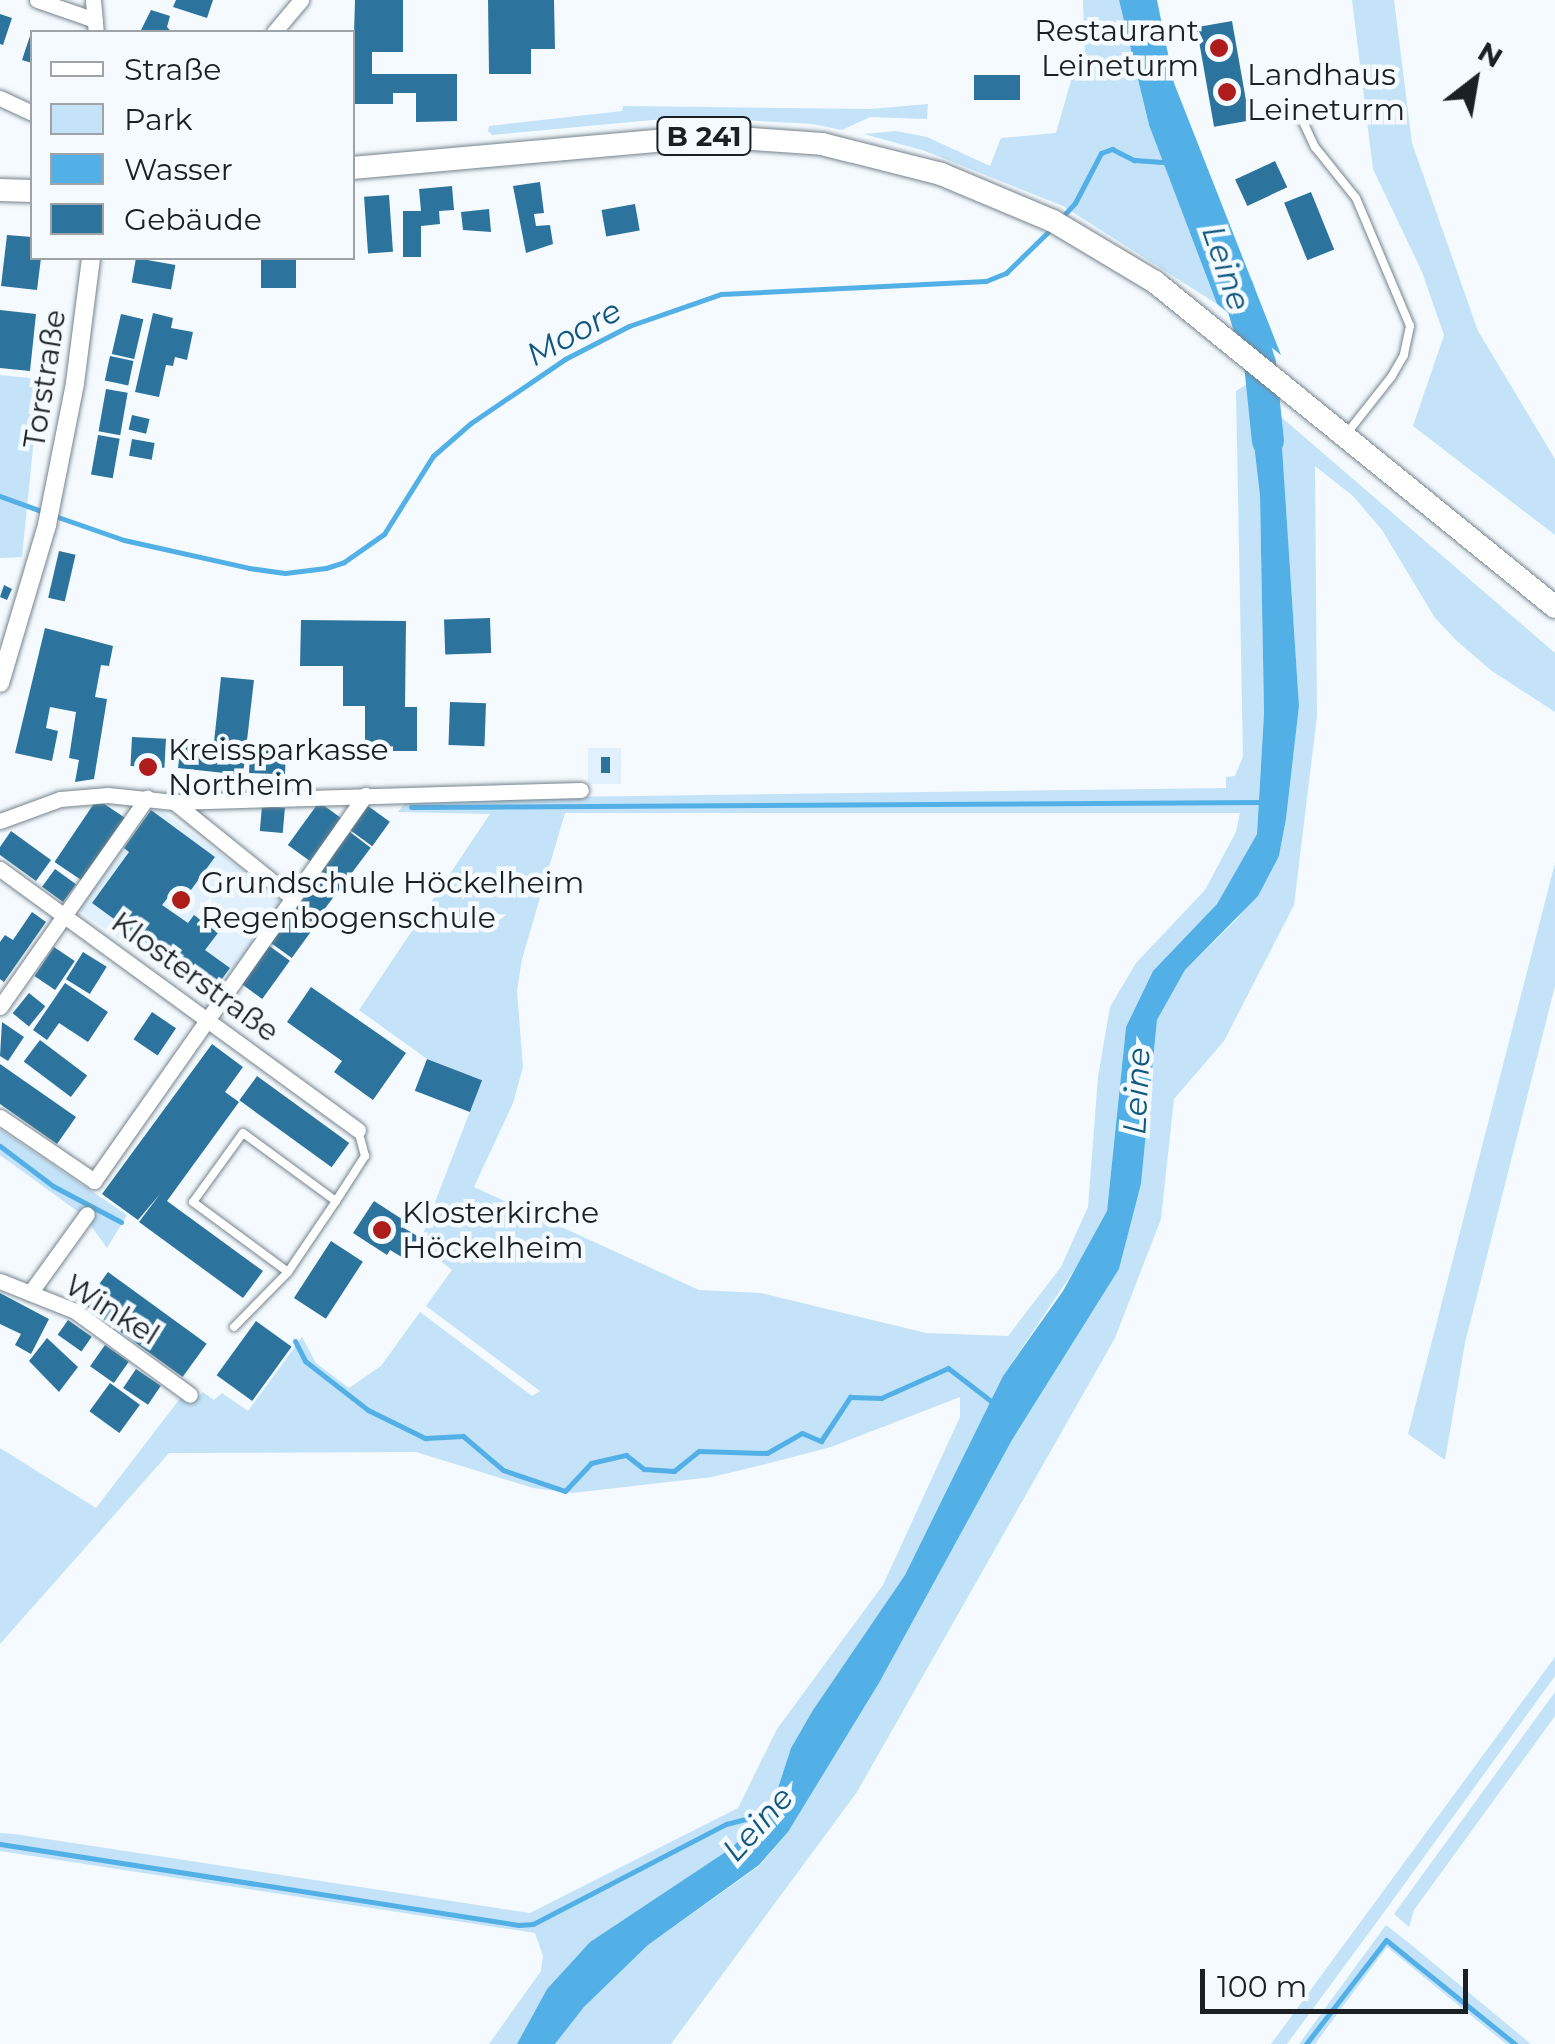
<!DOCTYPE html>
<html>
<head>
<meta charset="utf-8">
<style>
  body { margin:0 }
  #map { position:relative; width:1555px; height:2044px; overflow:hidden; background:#f4fafe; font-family:Montserrat,sans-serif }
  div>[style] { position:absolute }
  .built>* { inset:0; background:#e0f1fd; transform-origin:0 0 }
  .green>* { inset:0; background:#c4e3f8 }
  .water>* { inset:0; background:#53b0e7 }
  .stream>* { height:5px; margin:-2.5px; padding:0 2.5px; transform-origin:2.5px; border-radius:2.5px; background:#53b0e7 }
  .river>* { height:32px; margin:-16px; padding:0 16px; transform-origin:16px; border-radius:16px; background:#53b0e7 }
  .building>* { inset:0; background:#2c749d; transform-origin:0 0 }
  .roads { filter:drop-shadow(0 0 2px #75838c) drop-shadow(0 0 2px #75838c) }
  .service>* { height:8px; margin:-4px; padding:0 4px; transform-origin:4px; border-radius:4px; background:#fff }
  .minor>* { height:15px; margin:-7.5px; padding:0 7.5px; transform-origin:7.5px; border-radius:7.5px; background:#fff }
  .tertiary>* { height:18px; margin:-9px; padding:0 9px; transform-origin:9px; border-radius:9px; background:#fff }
  .primary>* { height:22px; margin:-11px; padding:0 11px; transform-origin:11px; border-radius:11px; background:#fff }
  .dots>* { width:28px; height:28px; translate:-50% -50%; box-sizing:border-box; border:5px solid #f4fafe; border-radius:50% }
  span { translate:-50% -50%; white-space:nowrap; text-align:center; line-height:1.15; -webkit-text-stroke:9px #f4fafe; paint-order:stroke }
  .shield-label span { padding:2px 8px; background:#f4fafe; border:2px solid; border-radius:8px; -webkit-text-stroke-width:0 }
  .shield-label { font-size:28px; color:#1a2023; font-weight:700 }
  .poi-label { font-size:30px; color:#1a2023 }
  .right { translate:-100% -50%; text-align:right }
  .left { translate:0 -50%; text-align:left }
  .street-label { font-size:30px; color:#1a2023 }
  .water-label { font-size:32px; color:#10587d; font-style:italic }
  .legend { position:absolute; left:30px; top:30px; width:325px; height:230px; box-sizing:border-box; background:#f4fafe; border:2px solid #9da3a6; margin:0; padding:12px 18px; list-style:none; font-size:30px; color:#1a2023 }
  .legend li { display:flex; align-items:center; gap:20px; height:50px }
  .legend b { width:50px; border:2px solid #9da3a6 }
  .north { position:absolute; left:1425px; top:30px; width:100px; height:100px; -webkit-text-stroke:8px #f4fafe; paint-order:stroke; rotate:31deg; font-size:28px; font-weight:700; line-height:40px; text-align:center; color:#1a2023 }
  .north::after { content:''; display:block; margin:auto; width:35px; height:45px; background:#1a2023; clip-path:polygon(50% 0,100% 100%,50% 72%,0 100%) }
  .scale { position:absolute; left:1200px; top:1969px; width:268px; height:45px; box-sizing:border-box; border:5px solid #1a2023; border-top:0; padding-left:12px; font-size:30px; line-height:35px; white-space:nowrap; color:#1a2023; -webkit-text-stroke:8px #f4fafe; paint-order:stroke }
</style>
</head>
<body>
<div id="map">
  <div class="built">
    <div style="left:588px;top:748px;width:33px;height:36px"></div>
    <div style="clip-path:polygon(152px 804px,278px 896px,280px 905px,209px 1003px,77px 909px)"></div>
  </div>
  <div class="green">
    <div style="clip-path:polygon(1083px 0,1119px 0,1149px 125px,1217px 304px,1063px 206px,925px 151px,864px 134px,896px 131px,927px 137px,990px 166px,1001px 138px,1056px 133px,1074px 70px,1085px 62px)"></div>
    <div style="clip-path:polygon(1352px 0,1394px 0,1412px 143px,1478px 331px,1555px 459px,1555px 535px,1413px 426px,1444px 335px,1422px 272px,1373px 169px)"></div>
    <div style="clip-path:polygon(928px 104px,927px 119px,870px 117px,842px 130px,813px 124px,685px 117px,492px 135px,488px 131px,489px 126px,622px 111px,623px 106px,870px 109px)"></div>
    <div style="clip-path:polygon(0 375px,40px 379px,22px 557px,0 558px)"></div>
    <div style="clip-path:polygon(evenodd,1247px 384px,1260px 496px,1264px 713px,1257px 834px,1217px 904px,1153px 971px,1126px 1027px,1107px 1211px,1091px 1245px,1003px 1376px,905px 1575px,813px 1710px,791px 1748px,777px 1791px,754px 1827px,730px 1849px,590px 1942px,547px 1989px,517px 2044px,489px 2044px,541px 1971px,543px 1956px,535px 1933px,0 1851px,0 1833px,14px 1834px,530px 1913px,738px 1808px,777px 1729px,883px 1585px,960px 1417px,960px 1397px,831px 1447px,762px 1465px,712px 1477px,572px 1493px,533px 1488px,416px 1452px,169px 1453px,0 1644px,0 1448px,96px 1508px,182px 1396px,191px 1404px,203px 1392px,214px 1400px,222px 1393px,248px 1411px,302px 1337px,316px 1363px,349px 1388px,381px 1366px,420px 1312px,532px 1396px,540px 1391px,426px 1306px,452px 1270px,419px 1244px,482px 1080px,427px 1059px,359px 1010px,490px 814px,398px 812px,408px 799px,1226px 788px,1226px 777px,1235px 776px,1243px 756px,1236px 391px,1247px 384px,565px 813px,1240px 813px,1236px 832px,1205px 890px,1136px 963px,1110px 1007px,1098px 1077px,1088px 1207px,1061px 1267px,1008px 1336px,926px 1333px,761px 1293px,699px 1290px,474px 1187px,513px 1103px,523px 1067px,517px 991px,522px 959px,565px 813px)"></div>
    <div style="clip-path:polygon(1280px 416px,1555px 653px,1555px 712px,1492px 671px,1458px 642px,1435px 618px,1382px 530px,1353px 496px,1315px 466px,1317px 716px,1294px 905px,1224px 1041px,1174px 1099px,1161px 1219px,1115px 1338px,857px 1792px,671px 2044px,555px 2044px,584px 2007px,648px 1945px,759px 1866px,788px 1832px,879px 1683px,1012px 1440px,1119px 1269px,1141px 1184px,1157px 1020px,1185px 970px,1238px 918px,1279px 856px,1286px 819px,1299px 706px)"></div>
    <div style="clip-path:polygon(1555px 863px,1555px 986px,1465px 1343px,1445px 1460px,1408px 1434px)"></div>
    <div style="clip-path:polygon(0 1129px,127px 1215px,107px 1248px,84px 1216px,0 1155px)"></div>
    <div style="clip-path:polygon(1555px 1657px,1555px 1676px,1382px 1915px,1287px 2044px,1271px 2044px)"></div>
    <div style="clip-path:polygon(1555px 1692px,1555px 1716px,1414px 1910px,1409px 1927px,1394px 1914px)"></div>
    <div style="clip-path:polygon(1386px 1925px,1409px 1943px,1531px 2044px,1506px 2044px,1387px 1947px,1315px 2044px,1299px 2044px)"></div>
  </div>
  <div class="water">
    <div style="clip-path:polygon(1119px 0,1157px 0,1174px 83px,1281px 355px,1217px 304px,1149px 125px)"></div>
    <div style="clip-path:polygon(1247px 384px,1277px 406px,1280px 416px,1299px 706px,1286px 819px,1279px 856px,1258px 896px,1185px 970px,1157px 1020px,1141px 1184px,1119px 1269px,1012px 1440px,879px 1683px,788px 1832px,759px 1865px,648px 1945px,584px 2007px,555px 2044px,517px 2044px,547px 1989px,590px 1942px,730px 1849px,754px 1827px,777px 1791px,791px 1748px,813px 1710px,905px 1575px,1003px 1376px,1063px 1291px,1107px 1211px,1126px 1027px,1153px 971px,1217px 904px,1257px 834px,1264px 713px,1260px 496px)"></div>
  </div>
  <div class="stream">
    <div style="left:1062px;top:217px;width:19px;rotate:-47deg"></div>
    <div style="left:1075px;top:203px;width:56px;rotate:-62.5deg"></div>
    <div style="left:1101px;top:153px;width:12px;rotate:-20deg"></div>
    <div style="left:1112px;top:149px;width:25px;rotate:27deg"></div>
    <div style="left:1134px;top:160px;width:32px;rotate:4deg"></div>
    <div style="left:0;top:496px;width:47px;rotate:20deg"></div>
    <div style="left:55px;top:516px;width:73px;rotate:19.2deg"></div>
    <div style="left:124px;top:540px;width:128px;rotate:12.6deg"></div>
    <div style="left:249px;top:568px;width:36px;rotate:8deg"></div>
    <div style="left:285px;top:573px;width:41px;rotate:-7deg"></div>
    <div style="left:326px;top:568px;width:19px;rotate:-18deg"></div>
    <div style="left:344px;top:562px;width:49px;rotate:-35deg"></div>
    <div style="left:384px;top:534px;width:92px;rotate:-57.9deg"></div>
    <div style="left:433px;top:456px;width:50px;rotate:-41deg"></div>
    <div style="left:471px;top:423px;width:114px;rotate:-34.2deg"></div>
    <div style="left:565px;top:359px;width:72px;rotate:-27.3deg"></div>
    <div style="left:629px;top:326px;width:97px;rotate:-19.2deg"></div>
    <div style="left:721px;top:294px;width:265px;rotate:-2.8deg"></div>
    <div style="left:986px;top:281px;width:22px;rotate:-22deg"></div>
    <div style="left:1006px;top:273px;width:63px;rotate:-44.4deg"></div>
    <div style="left:411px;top:807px;width:852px;rotate:-0.34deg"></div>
    <div style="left:0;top:1146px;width:66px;rotate:37deg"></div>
    <div style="left:53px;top:1186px;width:77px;rotate:27.9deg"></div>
    <div style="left:295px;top:1341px;width:22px;rotate:63deg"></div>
    <div style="left:305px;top:1361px;width:80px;rotate:37.9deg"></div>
    <div style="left:368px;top:1410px;width:64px;rotate:26.2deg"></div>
    <div style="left:425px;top:1438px;width:38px;rotate:-3deg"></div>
    <div style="left:463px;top:1436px;width:52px;rotate:40.4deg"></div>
    <div style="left:503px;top:1470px;width:65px;rotate:18.7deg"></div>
    <div style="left:565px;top:1491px;width:38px;rotate:-47deg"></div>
    <div style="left:591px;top:1463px;width:36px;rotate:-13deg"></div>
    <div style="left:626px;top:1455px;width:23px;rotate:38deg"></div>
    <div style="left:644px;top:1469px;width:30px;rotate:4deg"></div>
    <div style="left:674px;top:1471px;width:32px;rotate:-39deg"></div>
    <div style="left:699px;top:1451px;width:68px;rotate:1.7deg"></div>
    <div style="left:767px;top:1453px;width:40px;rotate:-29.7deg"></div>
    <div style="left:802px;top:1433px;width:21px;rotate:23deg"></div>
    <div style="left:821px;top:1441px;width:53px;rotate:-56.6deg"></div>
    <div style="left:850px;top:1397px;width:31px;rotate:2deg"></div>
    <div style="left:881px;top:1398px;width:73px;rotate:-24.1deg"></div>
    <div style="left:948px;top:1368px;width:59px;rotate:37.5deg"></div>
    <div style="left:0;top:1844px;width:525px;rotate:8.87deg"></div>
    <div style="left:519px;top:1925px;width:14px;rotate:-4deg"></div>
    <div style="left:533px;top:1924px;width:217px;rotate:-27.4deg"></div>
    <div style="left:726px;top:1824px;width:40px;rotate:-14.4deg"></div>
    <div style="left:1306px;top:2044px;width:131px;rotate:-52.4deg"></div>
    <div style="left:1386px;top:1940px;width:166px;rotate:38.9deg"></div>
  </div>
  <div class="river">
    <div style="left:1238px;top:289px;width:78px;rotate:73.7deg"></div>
    <div style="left:1260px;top:364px;width:77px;rotate:84.1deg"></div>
  </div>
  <div class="building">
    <div style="clip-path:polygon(176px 0,213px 0,207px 18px,173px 7px)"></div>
    <div style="clip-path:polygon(355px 0,403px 0,403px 52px,372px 52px,372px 74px,457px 74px,457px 121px,416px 122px,416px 93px,393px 93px,393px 104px,352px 104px)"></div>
    <div style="clip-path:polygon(488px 0,554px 0,555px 49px,531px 49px,531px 74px,489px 74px)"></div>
    <div style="clip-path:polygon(151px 10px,170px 16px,167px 27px,172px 32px,140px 32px)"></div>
    <div style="clip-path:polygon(0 14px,12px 18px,3px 45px,0 44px)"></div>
    <div style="left:1232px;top:21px;width:101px;height:36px;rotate:80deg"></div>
    <div style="clip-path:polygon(30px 36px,32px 37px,32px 63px,22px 60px)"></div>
    <div style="left:974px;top:75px;width:46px;height:25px"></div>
    <div style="left:1275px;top:161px;width:29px;height:44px;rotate:65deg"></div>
    <div style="clip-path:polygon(540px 182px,544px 213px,534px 214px,536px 226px,550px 225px,553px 244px,526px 253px,513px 186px)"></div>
    <div style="clip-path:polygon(452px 186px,454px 210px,439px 211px,440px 224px,421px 226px,421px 257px,403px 257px,403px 211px,421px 211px,419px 189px)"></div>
    <div style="left:1311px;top:192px;width:62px;height:29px;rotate:68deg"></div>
    <div style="left:389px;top:195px;width:57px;height:25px;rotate:86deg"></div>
    <div style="left:635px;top:204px;width:27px;height:34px;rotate:80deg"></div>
    <div style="clip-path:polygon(489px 209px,491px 232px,463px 230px,461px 212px)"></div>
    <div style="clip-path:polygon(7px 235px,32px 237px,32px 258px,41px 258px,37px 290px,1px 286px)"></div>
    <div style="left:136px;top:258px;width:40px;height:25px;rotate:10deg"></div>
    <div style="left:261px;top:258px;width:35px;height:30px"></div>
    <div style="clip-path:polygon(0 310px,36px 314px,30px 371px,0 368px)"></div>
    <div style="clip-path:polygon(153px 313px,173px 318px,171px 328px,193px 332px,187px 360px,175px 357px,173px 366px,166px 365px,159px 397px,135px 392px)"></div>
    <div style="left:121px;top:314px;width:23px;height:41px;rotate:13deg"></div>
    <div style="left:110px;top:356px;width:24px;height:25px;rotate:12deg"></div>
    <div style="left:106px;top:389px;width:22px;height:43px;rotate:10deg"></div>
    <div style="left:132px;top:415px;width:18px;height:15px;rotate:13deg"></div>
    <div style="left:98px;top:435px;width:22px;height:40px;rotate:10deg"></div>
    <div style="left:132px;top:439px;width:23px;height:17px;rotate:10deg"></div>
    <div style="left:59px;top:551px;width:17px;height:48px;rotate:13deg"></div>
    <div style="clip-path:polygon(4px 585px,12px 589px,7px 600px,0 597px)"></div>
    <div style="left:490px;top:618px;width:35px;height:46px;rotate:88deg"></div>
    <div style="clip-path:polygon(301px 620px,406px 621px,405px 707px,417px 707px,417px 751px,365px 751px,365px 706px,343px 706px,343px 666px,300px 666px)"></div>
    <div style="clip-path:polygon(45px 628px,113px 646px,109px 666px,101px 665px,95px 697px,107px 699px,94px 779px,75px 782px,79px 760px,69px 758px,76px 712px,50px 707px,46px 728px,58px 731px,52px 761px,15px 753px)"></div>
    <div style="clip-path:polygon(221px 677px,254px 680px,243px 775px,178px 768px,181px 738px,214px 742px)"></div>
    <div style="left:450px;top:702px;width:36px;height:43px;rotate:2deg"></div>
    <div style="left:132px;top:737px;width:34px;height:29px;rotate:3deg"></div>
    <div style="left:250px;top:746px;width:36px;height:27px;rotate:2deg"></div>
    <div style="left:601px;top:757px;width:9px;height:16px"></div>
    <div style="left:97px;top:799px;width:34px;height:76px;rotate:34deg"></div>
    <div style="left:319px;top:802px;width:29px;height:53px;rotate:36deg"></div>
    <div style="left:262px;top:806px;width:23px;height:25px;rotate:5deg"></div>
    <div style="left:368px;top:806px;width:27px;height:30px;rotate:36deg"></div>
    <div style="clip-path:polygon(151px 810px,215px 857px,188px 894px,177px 886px,162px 905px,188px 923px,194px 915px,218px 933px,205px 950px,230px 968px,213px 991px,92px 903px,129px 852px,124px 848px)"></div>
    <div style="clip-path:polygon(11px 831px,51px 860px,36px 881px,0 855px,0 847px)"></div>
    <div style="left:350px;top:832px;width:26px;height:87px;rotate:37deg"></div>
    <div style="left:55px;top:869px;width:26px;height:22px;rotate:36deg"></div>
    <div style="left:297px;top:905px;width:27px;height:46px;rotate:36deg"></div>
    <div style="clip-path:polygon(32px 912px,46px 922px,4px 982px,0 979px,0 942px,5px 935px,13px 940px)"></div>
    <div style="left:268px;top:945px;width:27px;height:47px;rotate:36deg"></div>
    <div style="left:54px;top:947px;width:25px;height:35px;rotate:34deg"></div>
    <div style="left:83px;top:952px;width:28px;height:32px;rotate:32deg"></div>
    <div style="clip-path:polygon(65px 983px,108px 1012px,88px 1042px,59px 1023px,47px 1040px,33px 1030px)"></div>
    <div style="clip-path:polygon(311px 987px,406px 1053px,373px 1100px,334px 1072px,342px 1061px,287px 1022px)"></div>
    <div style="left:29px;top:993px;width:21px;height:26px;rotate:39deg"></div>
    <div style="left:152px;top:1012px;width:29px;height:33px;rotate:34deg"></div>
    <div style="clip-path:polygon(2px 1022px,24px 1037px,8px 1061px,0 1056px)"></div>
    <div style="left:40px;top:1040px;width:59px;height:27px;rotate:37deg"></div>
    <div style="clip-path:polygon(212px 1044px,243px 1067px,225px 1092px,239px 1102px,167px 1201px,263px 1271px,243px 1298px,139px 1222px,160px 1194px,138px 1220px,102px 1194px)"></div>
    <div style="left:427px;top:1059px;width:59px;height:34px;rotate:21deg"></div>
    <div style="clip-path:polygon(0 1064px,76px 1117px,57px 1144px,0 1104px)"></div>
    <div style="left:257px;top:1076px;width:114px;height:30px;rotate:36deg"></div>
    <div style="clip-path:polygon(374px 1201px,408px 1223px,404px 1228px,419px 1237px,405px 1259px,390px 1250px,387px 1255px,353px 1233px)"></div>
    <div style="left:331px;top:1241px;width:38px;height:68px;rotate:33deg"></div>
    <div style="left:108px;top:1272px;width:122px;height:41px;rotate:36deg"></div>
    <div style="clip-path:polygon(0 1293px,49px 1319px,31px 1354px,15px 1345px,21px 1334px,0 1324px)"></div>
    <div style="left:68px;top:1320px;width:29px;height:18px;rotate:35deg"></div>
    <div style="left:256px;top:1321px;width:44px;height:67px;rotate:36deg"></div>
    <div style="clip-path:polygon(47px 1338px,78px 1367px,59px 1392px,29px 1361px)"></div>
    <div style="left:105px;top:1345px;width:29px;height:26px;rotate:35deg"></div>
    <div style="left:136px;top:1369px;width:30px;height:23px;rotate:34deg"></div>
    <div style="left:110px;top:1383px;width:37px;height:35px;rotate:36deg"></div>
  </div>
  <div class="roads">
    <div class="service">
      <div style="left:1299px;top:113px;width:38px;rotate:65deg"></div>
      <div style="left:1315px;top:147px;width:65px;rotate:51.2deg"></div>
      <div style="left:1356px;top:198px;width:139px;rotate:67.1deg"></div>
      <div style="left:1410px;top:326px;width:30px;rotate:102deg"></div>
      <div style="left:1404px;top:355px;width:24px;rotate:120deg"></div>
      <div style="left:1392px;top:376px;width:71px;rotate:128.2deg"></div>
      <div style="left:288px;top:1272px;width:118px;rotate:-143.6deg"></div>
      <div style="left:193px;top:1202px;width:85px;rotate:-54.1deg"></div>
      <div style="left:243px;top:1133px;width:115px;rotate:36.2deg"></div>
      <div style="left:234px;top:1327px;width:77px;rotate:-45.5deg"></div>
      <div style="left:288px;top:1272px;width:86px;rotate:-55.9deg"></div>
      <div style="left:336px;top:1201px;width:54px;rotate:-57.2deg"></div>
      <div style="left:365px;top:1156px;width:27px;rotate:-105deg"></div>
    </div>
    <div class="minor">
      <div style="left:37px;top:0;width:61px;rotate:19deg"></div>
      <div style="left:93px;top:0;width:32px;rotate:85deg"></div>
      <div style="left:274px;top:32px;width:42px;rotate:-49.8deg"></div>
      <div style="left:0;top:98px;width:35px;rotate:25deg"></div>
      <div style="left:174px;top:802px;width:153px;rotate:38.9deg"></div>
      <div style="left:0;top:821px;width:64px;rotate:-20.1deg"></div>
      <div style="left:60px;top:799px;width:48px;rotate:-4.8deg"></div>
      <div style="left:108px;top:795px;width:66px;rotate:6.1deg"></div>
      <div style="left:174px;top:802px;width:407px;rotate:-1.7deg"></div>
      <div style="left:0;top:869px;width:443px;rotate:36.1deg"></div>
      <div style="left:0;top:1007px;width:256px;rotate:-54.9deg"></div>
      <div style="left:0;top:1117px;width:114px;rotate:34.2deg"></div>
      <div style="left:94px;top:1181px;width:472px;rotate:-54.9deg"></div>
      <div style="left:0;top:1281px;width:81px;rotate:21.8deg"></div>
      <div style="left:75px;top:1311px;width:142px;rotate:36.1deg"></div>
      <div style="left:30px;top:1293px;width:97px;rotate:-54.2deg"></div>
    </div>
    <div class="tertiary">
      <div style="left:0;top:683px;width:165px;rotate:-73.4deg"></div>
      <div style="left:47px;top:525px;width:145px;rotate:-78.8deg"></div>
      <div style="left:75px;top:383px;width:126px;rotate:-82.7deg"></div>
    </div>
    <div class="primary">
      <div style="left:352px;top:168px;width:358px;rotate:-5.1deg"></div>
      <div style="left:709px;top:136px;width:113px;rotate:4deg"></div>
      <div style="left:822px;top:144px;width:123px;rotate:14.1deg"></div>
      <div style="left:941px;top:174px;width:121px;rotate:22.8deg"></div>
      <div style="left:1053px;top:221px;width:119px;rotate:30.9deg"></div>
      <div style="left:1155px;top:282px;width:515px;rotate:39.09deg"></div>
      <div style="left:0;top:190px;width:32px;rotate:2deg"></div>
    </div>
  </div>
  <div class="dots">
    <div style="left:1219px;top:48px;background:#ae1d1c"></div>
    <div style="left:1227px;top:92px;background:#ae1d1c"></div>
    <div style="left:148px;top:767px;background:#ae1d1c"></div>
    <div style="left:181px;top:900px;background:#ae1d1c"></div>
    <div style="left:382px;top:1230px;background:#ae1d1c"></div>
  </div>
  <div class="shield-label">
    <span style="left:704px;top:136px">B 241</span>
  </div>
  <div class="poi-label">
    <span class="right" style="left:1199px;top:48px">Restaurant<br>Leineturm</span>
    <span class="left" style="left:1247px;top:92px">Landhaus<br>Leineturm</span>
    <span class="left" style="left:168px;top:767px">Kreissparkasse<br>Northeim</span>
    <span class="left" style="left:201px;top:900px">Grundschule Höckelheim<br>Regenbogenschule</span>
    <span class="left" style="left:402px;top:1230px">Klosterkirche<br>Höckelheim</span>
  </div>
  <div class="street-label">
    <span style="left:45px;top:379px;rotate:-81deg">Torstraße</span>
    <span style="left:195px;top:977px;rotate:36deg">Klosterstraße</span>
    <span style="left:112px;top:1310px;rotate:32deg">Winkel</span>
  </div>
  <div class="water-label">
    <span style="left:1226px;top:268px;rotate:71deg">Leine</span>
    <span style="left:574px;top:333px;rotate:-29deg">Moore</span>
    <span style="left:1137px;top:1091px;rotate:-87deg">Leine</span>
    <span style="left:758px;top:1824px;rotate:-48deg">Leine</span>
  </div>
  <ul class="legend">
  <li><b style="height:12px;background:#fff"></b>Straße</li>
  <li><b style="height:28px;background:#c4e3f8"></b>Park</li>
  <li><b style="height:28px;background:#53b0e7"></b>Wasser</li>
  <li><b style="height:28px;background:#2c749d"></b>Gebäude</li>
  </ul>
  <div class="north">N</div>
  <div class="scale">100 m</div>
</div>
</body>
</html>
